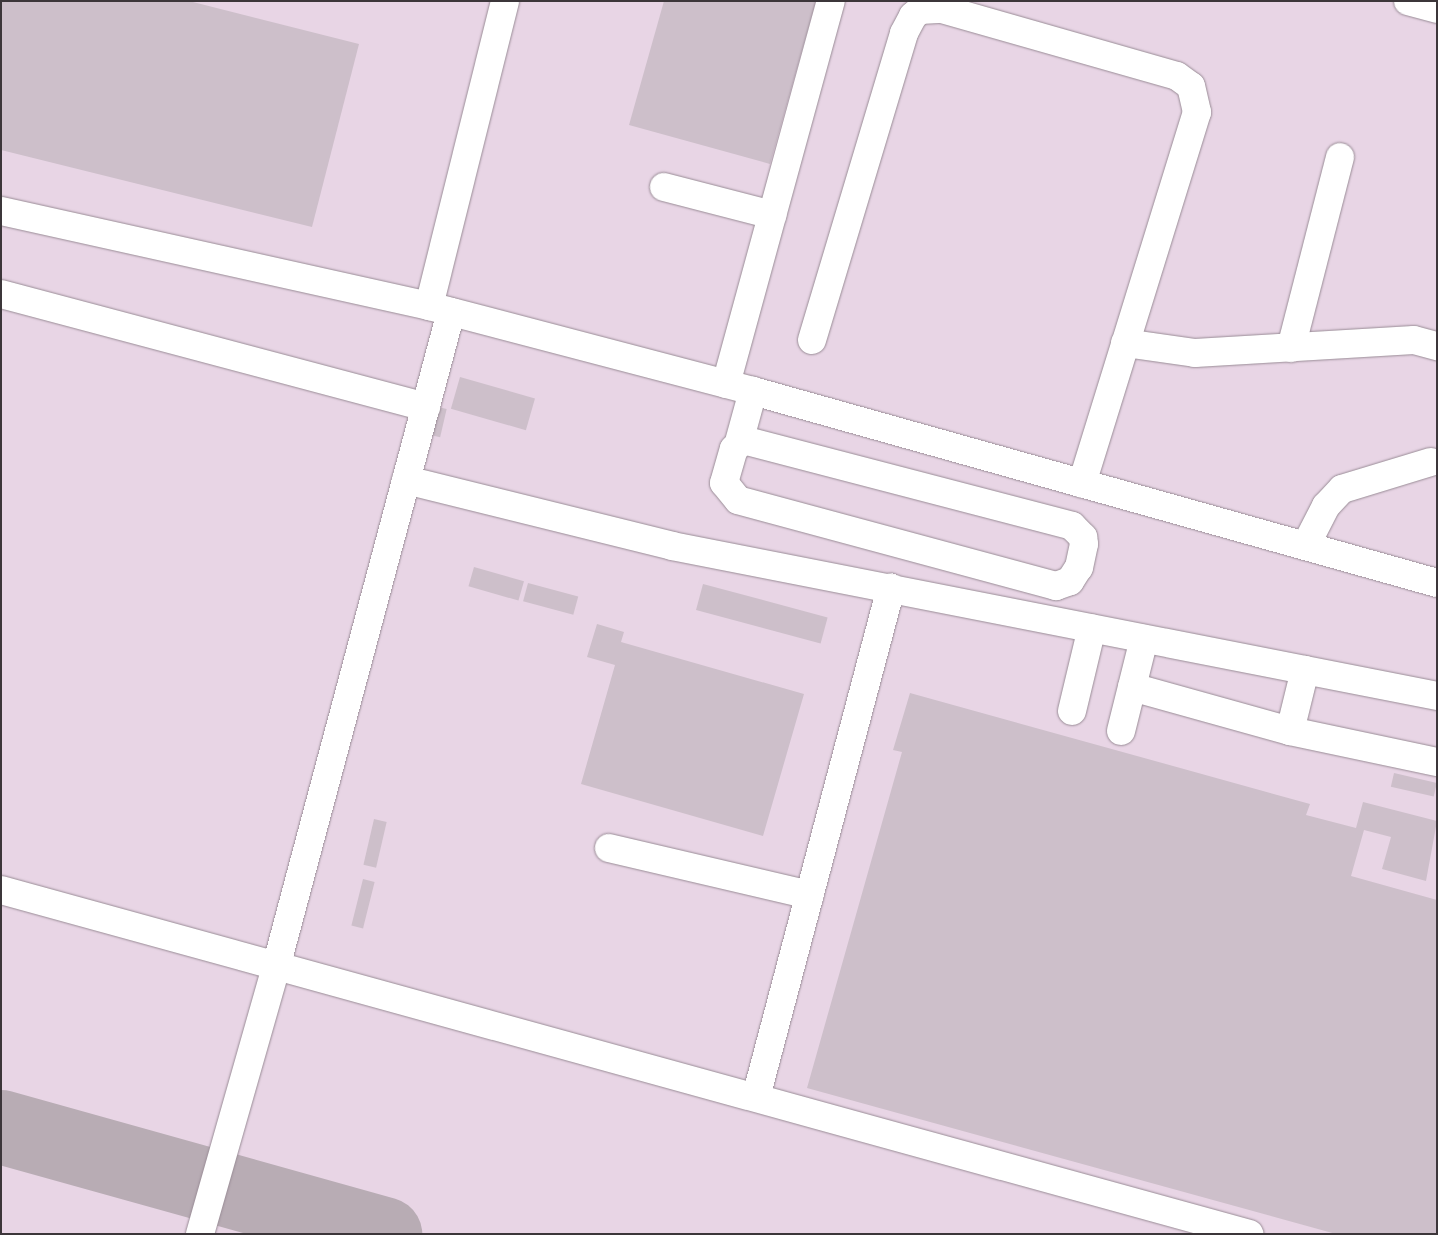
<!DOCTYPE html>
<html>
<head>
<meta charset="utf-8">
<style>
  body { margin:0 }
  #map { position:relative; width:1438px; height:1235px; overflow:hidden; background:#f2e4ef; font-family:Figtree,sans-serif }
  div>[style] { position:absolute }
  .built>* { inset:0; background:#e8d5e5; transform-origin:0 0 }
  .taxiway>* { height:74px; margin:-37px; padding:0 37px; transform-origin:37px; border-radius:37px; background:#b8acb4 }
  .building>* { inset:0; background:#cdbfca; transform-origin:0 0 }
  .roads { filter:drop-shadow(0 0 1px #998c96) drop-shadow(0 0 1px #998c96) }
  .minor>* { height:28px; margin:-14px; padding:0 14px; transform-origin:14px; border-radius:14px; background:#fff }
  span { translate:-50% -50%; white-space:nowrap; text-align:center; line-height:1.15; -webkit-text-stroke:4.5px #f2e4ef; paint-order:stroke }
  .frame { position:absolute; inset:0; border:2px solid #3c363a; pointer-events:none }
</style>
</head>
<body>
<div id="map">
  <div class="built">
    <div style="left:1px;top:1px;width:1436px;height:1233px"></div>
  </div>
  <div class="taxiway">
    <div style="left:1px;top:1127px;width:399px;rotate:15.6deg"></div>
  </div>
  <div class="building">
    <div style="clip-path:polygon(1px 1px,189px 1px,359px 44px,312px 227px,1px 150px)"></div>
    <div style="clip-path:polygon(664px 1px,816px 1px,770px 164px,629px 125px)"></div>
    <div style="left:460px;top:377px;width:78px;height:33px;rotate:16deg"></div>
    <div style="left:434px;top:406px;width:13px;height:29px;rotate:13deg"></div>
    <div style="left:474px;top:567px;width:52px;height:20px;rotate:16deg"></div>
    <div style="left:528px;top:583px;width:52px;height:19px;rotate:15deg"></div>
    <div style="left:703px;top:584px;width:129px;height:27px;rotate:15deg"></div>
    <div style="clip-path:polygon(597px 624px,624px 632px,621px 642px,804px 694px,763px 836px,581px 784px,615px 665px,587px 657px)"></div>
    <div style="clip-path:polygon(910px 693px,1310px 804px,1306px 815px,1356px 828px,1363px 802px,1437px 821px,1426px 881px,1382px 869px,1391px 837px,1364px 830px,1351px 876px,1437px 900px,1437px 1234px,1336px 1234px,807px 1088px,902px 752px,893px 750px)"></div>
    <div style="left:1394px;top:773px;width:44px;height:14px;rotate:13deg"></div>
    <div style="left:374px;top:819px;width:13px;height:47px;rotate:13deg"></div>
    <div style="left:363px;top:879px;width:12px;height:48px;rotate:14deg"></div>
  </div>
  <div class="roads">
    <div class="minor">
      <div style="left:1408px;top:1px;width:30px;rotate:15deg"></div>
      <div style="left:664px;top:187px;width:112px;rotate:14.5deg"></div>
      <div style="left:1px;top:211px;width:438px;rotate:12.5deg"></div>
      <div style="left:429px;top:306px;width:335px;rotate:14.7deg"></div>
      <div style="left:753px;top:391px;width:710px;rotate:15.68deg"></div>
      <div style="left:1px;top:294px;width:440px;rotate:14.9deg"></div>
      <div style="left:429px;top:306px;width:314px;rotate:-76deg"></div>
      <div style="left:812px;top:340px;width:320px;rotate:-73.3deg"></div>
      <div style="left:904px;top:33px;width:19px;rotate:-62deg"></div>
      <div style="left:913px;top:16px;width:9px;rotate:-41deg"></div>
      <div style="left:920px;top:10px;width:22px;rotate:-3deg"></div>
      <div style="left:942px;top:9px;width:244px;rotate:15.9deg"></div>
      <div style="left:1177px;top:76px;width:17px;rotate:36deg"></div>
      <div style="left:1191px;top:86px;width:27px;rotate:77deg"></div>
      <div style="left:1197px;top:112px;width:389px;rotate:107.2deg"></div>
      <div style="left:1125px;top:343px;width:71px;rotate:8.1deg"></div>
      <div style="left:1195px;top:353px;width:219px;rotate:-3.4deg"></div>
      <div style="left:1414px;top:340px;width:24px;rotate:15deg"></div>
      <div style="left:1291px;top:348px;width:197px;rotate:-75.6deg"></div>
      <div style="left:726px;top:384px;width:397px;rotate:-74.7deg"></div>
      <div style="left:743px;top:440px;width:340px;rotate:14.6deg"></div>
      <div style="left:1072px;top:526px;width:16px;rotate:45deg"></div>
      <div style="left:1083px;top:537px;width:7px;rotate:82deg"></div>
      <div style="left:1084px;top:544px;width:24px;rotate:102deg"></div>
      <div style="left:1079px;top:567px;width:17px;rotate:123deg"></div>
      <div style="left:1070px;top:581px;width:15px;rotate:160deg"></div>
      <div style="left:1056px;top:586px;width:329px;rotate:-164.9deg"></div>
      <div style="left:738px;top:500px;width:22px;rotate:-129deg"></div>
      <div style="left:724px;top:483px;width:35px;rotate:-74deg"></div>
      <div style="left:734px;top:449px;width:13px;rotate:-45deg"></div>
      <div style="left:739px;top:442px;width:53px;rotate:-74.6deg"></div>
      <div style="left:406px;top:480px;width:274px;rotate:13.9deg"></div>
      <div style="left:672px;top:546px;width:780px;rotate:11.09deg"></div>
      <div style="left:1306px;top:545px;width:44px;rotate:-62.9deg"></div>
      <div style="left:1326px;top:506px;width:23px;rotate:-47deg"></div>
      <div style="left:1342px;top:489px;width:93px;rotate:-16.9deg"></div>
      <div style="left:1132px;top:687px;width:164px;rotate:15.6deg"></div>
      <div style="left:1290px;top:731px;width:150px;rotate:11.9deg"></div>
      <div style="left:1072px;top:711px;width:85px;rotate:-76.5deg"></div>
      <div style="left:1121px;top:731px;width:95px;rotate:-76deg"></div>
      <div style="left:1290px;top:731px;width:63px;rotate:-76.2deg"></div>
      <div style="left:609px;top:848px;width:206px;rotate:13.2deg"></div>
      <div style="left:1px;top:890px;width:1295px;rotate:15.41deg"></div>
      <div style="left:756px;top:1097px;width:527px;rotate:-75.15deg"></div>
      <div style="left:200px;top:1234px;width:278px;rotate:-74.1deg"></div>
      <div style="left:276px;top:967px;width:678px;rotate:-75.04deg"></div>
    </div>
  </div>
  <div class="frame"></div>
</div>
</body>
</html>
